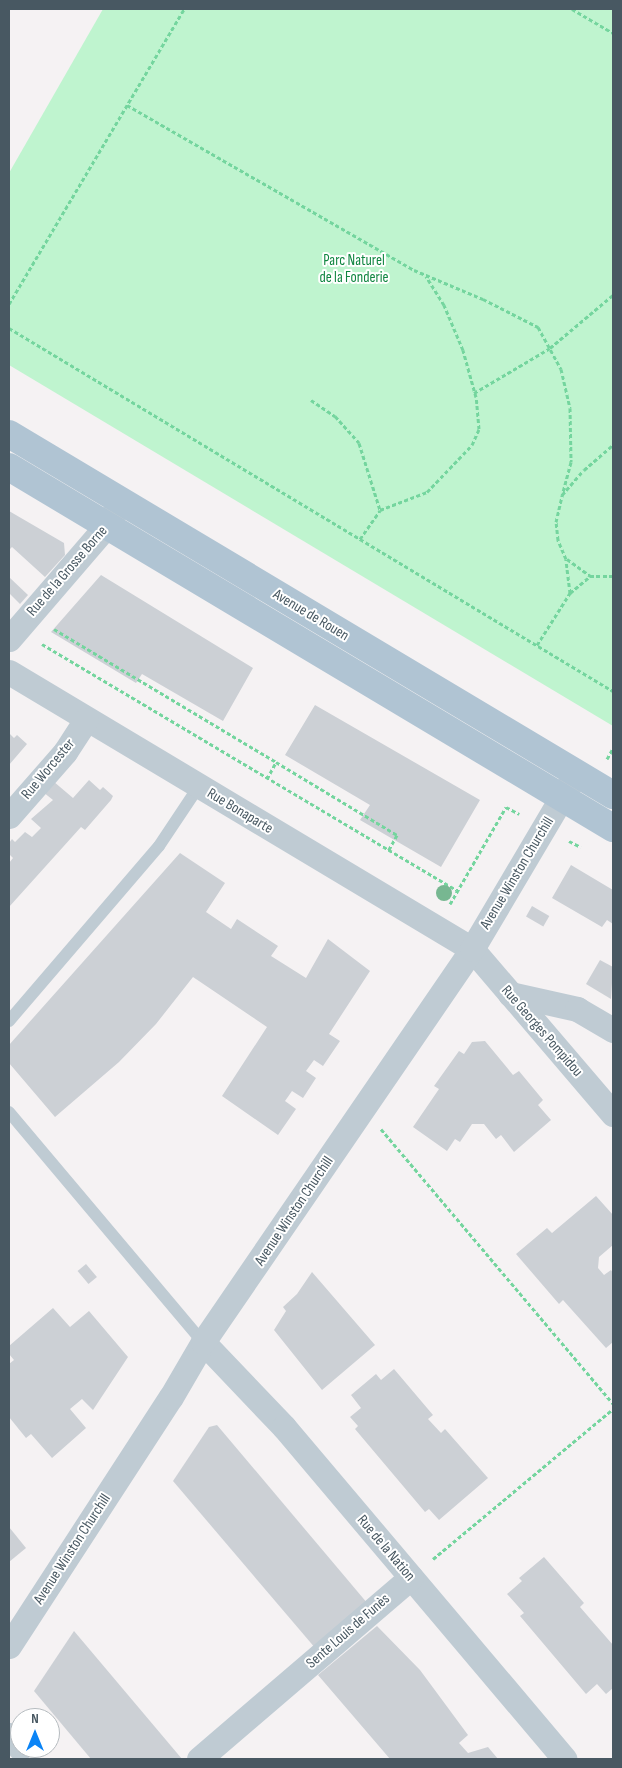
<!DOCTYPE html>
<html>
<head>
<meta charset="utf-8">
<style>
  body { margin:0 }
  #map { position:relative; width:622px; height:1768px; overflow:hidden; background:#f5f2f3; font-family:"Sofia Sans Condensed",sans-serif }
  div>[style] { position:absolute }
  .green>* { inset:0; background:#bff4cf }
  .building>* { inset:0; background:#ccd0d5; transform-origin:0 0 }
  .path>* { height:3px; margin-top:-1.5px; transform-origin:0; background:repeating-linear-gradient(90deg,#74d59e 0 4px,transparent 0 6.5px) }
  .service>* { height:12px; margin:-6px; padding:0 6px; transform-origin:6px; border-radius:6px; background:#bfcbd3 }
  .minor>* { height:25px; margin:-12.5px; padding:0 12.5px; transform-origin:12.5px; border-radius:12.5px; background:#bfcbd3 }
  .primary>* { height:28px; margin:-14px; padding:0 14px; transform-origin:14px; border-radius:14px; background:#b0c4d3 }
  .trees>* { width:16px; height:16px; margin:-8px; border-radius:50%; background:#77b791 }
  span { translate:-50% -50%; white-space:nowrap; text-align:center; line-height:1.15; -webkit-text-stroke:4px #fff; paint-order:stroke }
  .park-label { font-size:15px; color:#108641 }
  .street-label { font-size:15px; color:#485862 }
  .frame { position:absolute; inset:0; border:10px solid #485862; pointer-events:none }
  .north { position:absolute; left:10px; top:1708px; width:50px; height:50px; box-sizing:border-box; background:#fff; border:1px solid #b6bcc0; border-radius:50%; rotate:0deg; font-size:14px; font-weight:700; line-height:20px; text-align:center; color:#485862 }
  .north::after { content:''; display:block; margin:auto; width:18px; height:22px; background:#0b84f6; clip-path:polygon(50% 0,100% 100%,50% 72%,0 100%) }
</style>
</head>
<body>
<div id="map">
  <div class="green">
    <div style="clip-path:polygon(103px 9px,613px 9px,613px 726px,9px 365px,9px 173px)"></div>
  </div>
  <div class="building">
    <div style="clip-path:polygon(9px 511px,64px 543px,65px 555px,45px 577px,12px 547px,9px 550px)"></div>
    <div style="clip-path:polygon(101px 575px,253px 668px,223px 721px,142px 674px,136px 683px,51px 632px)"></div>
    <div style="clip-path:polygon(9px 577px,28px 595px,20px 604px,9px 593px)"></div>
    <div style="clip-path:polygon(315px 705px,480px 800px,441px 867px,360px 820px,370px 805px,285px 755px)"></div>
    <div style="clip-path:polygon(9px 733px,14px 738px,17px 735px,27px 744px,9px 765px)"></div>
    <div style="clip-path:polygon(89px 780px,100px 790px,103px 787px,113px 796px,111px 800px,85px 830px,81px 827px,9px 907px,9px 863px,13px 858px,9px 854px,9px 843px,12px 839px,15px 842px,25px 832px,32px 837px,41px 828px,31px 819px,53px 800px,43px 792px,53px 781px,73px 798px)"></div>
    <div style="clip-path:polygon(180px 853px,225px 883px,206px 912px,231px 929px,237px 919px,278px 946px,271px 956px,306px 978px,328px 939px,370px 971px,329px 1034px,340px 1041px,323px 1066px,314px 1060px,306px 1071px,316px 1078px,303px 1098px,292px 1091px,285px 1101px,296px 1109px,278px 1135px,222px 1096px,267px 1027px,193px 977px,156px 1024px,119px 1062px,55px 1117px,9px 1063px,9px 1045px)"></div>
    <div style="clip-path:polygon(571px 865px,613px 890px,613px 924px,607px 920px,602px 927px,552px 898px)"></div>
    <div style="left:532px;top:906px;width:20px;height:12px;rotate:30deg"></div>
    <div style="clip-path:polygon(600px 960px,613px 967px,611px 999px,586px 984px)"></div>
    <div style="clip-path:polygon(485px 1041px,513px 1075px,519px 1071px,543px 1100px,538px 1105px,551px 1120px,514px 1152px,501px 1135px,496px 1139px,484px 1124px,472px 1124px,460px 1142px,455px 1139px,447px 1151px,413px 1127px,439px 1089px,434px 1086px,459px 1051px,464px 1054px,472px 1042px)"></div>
    <div style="clip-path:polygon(596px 1196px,613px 1215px,613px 1245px,599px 1257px,598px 1268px,604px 1275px,611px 1270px,613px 1273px,613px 1342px,606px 1348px,563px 1300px,559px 1304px,516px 1254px,547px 1228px,552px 1233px)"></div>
    <div style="left:86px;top:1264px;width:17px;height:11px;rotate:50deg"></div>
    <div style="clip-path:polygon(312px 1272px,375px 1345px,322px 1390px,274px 1330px,286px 1311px,283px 1307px,297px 1294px)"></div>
    <div style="clip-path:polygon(53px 1308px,70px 1327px,89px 1311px,128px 1357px,93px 1410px,82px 1399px,70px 1409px,86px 1428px,52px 1458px,31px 1434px,26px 1438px,9px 1417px,9px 1364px,14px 1360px,9px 1354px,9px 1346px)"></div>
    <div style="clip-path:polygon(394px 1369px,433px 1415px,428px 1419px,441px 1433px,445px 1429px,488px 1478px,439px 1520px,429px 1509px,425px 1512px,355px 1429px,358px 1426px,350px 1417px,361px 1408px,351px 1395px,376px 1374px,381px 1380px)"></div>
    <div style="clip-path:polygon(217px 1425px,368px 1604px,316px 1649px,173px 1481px,209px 1427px)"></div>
    <div style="clip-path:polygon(9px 1527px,26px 1548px,9px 1562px)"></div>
    <div style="clip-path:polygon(544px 1557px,584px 1603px,580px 1607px,613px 1645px,613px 1688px,606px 1694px,597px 1684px,586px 1694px,520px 1616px,524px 1613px,507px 1594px,522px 1581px,519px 1578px)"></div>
    <div style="clip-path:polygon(377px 1626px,420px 1670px,468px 1735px,459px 1743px,468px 1753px,488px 1747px,498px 1759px,390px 1759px,318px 1675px)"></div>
    <div style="clip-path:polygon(74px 1631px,182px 1759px,91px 1759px,34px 1691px)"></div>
  </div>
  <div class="path">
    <div style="left:572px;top:9px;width:48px;rotate:30.3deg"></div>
    <div style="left:127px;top:105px;width:331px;rotate:29.9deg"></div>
    <div style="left:414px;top:270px;width:75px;rotate:22.8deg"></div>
    <div style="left:483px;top:299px;width:62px;rotate:27deg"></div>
    <div style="left:538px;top:327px;width:48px;rotate:61.3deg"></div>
    <div style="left:561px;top:369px;width:40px;rotate:77deg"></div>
    <div style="left:570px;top:408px;width:54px;rotate:88.9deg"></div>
    <div style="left:571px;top:462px;width:34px;rotate:105deg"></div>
    <div style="left:9px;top:304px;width:343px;rotate:-59.3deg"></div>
    <div style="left:9px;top:328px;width:705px;rotate:31.01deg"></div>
    <div style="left:474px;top:393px;width:88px;rotate:-30.6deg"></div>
    <div style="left:550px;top:348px;width:82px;rotate:-40.1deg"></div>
    <div style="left:311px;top:400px;width:29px;rotate:34deg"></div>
    <div style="left:335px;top:416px;width:36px;rotate:48deg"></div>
    <div style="left:359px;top:443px;width:70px;rotate:72.6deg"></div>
    <div style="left:360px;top:539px;width:35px;rotate:-55deg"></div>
    <div style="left:380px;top:510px;width:50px;rotate:-21deg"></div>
    <div style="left:427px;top:492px;width:65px;rotate:-46.2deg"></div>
    <div style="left:472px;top:445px;width:17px;rotate:-66deg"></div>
    <div style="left:479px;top:429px;width:32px;rotate:-95deg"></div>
    <div style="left:476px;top:397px;width:49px;rotate:-105.5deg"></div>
    <div style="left:463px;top:350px;width:49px;rotate:-112.9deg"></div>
    <div style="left:444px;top:305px;width:34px;rotate:-122deg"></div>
    <div style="left:567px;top:559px;width:29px;rotate:36deg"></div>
    <div style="left:570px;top:593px;width:34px;rotate:-97deg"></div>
    <div style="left:566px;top:559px;width:21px;rotate:-113deg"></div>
    <div style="left:558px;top:540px;width:18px;rotate:-96deg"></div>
    <div style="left:556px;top:522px;width:28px;rotate:-77deg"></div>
    <div style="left:562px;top:495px;width:33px;rotate:-49deg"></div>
    <div style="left:584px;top:470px;width:38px;rotate:-41deg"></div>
    <div style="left:54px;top:629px;width:259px;rotate:30.9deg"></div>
    <div style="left:42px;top:644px;width:482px;rotate:30.7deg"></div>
    <div style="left:537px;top:645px;width:62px;rotate:-57.6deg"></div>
    <div style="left:570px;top:593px;width:26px;rotate:-40deg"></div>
    <div style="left:590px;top:576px;width:23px"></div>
    <div style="left:607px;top:759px;width:13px;rotate:-61deg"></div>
    <div style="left:267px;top:779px;width:19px;rotate:-62deg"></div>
    <div style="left:276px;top:762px;width:141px;rotate:31.1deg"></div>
    <div style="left:397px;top:835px;width:18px;rotate:119deg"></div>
    <div style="left:569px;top:841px;width:13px;rotate:27deg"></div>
    <div style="left:450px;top:904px;width:112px;rotate:-60deg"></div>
    <div style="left:506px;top:807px;width:15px;rotate:28deg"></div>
    <div style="left:381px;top:1129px;width:360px;rotate:49.8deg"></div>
    <div style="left:433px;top:1559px;width:234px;rotate:-39.8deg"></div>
  </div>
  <div class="service">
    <div style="left:9px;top:1021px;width:230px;rotate:-49.4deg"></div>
    <div style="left:159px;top:846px;width:72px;rotate:-56.3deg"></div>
    <div style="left:9px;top:1112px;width:301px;rotate:49.9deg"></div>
  </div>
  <div class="minor">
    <div style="left:9px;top:639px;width:150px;rotate:-49.3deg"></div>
    <div style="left:107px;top:525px;width:20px;rotate:-60deg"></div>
    <div style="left:9px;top:672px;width:540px;rotate:30.89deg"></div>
    <div style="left:472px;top:949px;width:217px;rotate:49.5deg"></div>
    <div style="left:9px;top:816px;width:85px;rotate:-48.8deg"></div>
    <div style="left:65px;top:752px;width:38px;rotate:-57deg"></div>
    <div style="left:510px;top:994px;width:69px;rotate:12.6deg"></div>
    <div style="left:577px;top:1009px;width:42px;rotate:30.3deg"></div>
    <div style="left:203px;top:1342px;width:117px;rotate:46.4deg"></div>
    <div style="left:284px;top:1427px;width:435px;rotate:49.8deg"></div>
    <div style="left:9px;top:1646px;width:297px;rotate:-57deg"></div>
    <div style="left:171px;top:1397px;width:64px;rotate:-59.8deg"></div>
    <div style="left:203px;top:1342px;width:476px;rotate:-55.6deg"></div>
    <div style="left:472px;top:949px;width:204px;rotate:-59.4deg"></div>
    <div style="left:9px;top:1735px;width:17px;rotate:50deg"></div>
    <div style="left:199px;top:1759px;width:279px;rotate:-40.6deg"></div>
  </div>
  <div class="primary">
    <div style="left:9px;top:434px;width:704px;rotate:30.87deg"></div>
    <div style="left:9px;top:467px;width:704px;rotate:30.87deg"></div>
  </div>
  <div class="trees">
    <div style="left:444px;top:893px"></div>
  </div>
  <div class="park-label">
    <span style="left:354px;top:269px">Parc Naturel<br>de la Fonderie</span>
  </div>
  <div class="street-label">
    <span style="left:67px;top:571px;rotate:-49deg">Rue de la Grosse Borne</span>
    <span style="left:311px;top:615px;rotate:31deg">Avenue de Rouen</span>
    <span style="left:48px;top:769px;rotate:-50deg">Rue Worcester</span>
    <span style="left:240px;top:811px;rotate:31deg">Rue Bonaparte</span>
    <span style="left:517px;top:873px;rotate:-59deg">Avenue Winston Churchill</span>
    <span style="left:542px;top:1031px;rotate:49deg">Rue Georges Pompidou</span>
    <span style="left:294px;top:1211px;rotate:-56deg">Avenue Winston Churchill</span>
    <span style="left:386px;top:1548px;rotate:50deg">Rue de la Nation</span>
    <span style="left:72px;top:1549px;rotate:-57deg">Avenue Winston Churchill</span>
    <span style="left:348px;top:1631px;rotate:-41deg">Sente Louis de Funès</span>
  </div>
  <div class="frame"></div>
  <div class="north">N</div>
</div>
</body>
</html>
